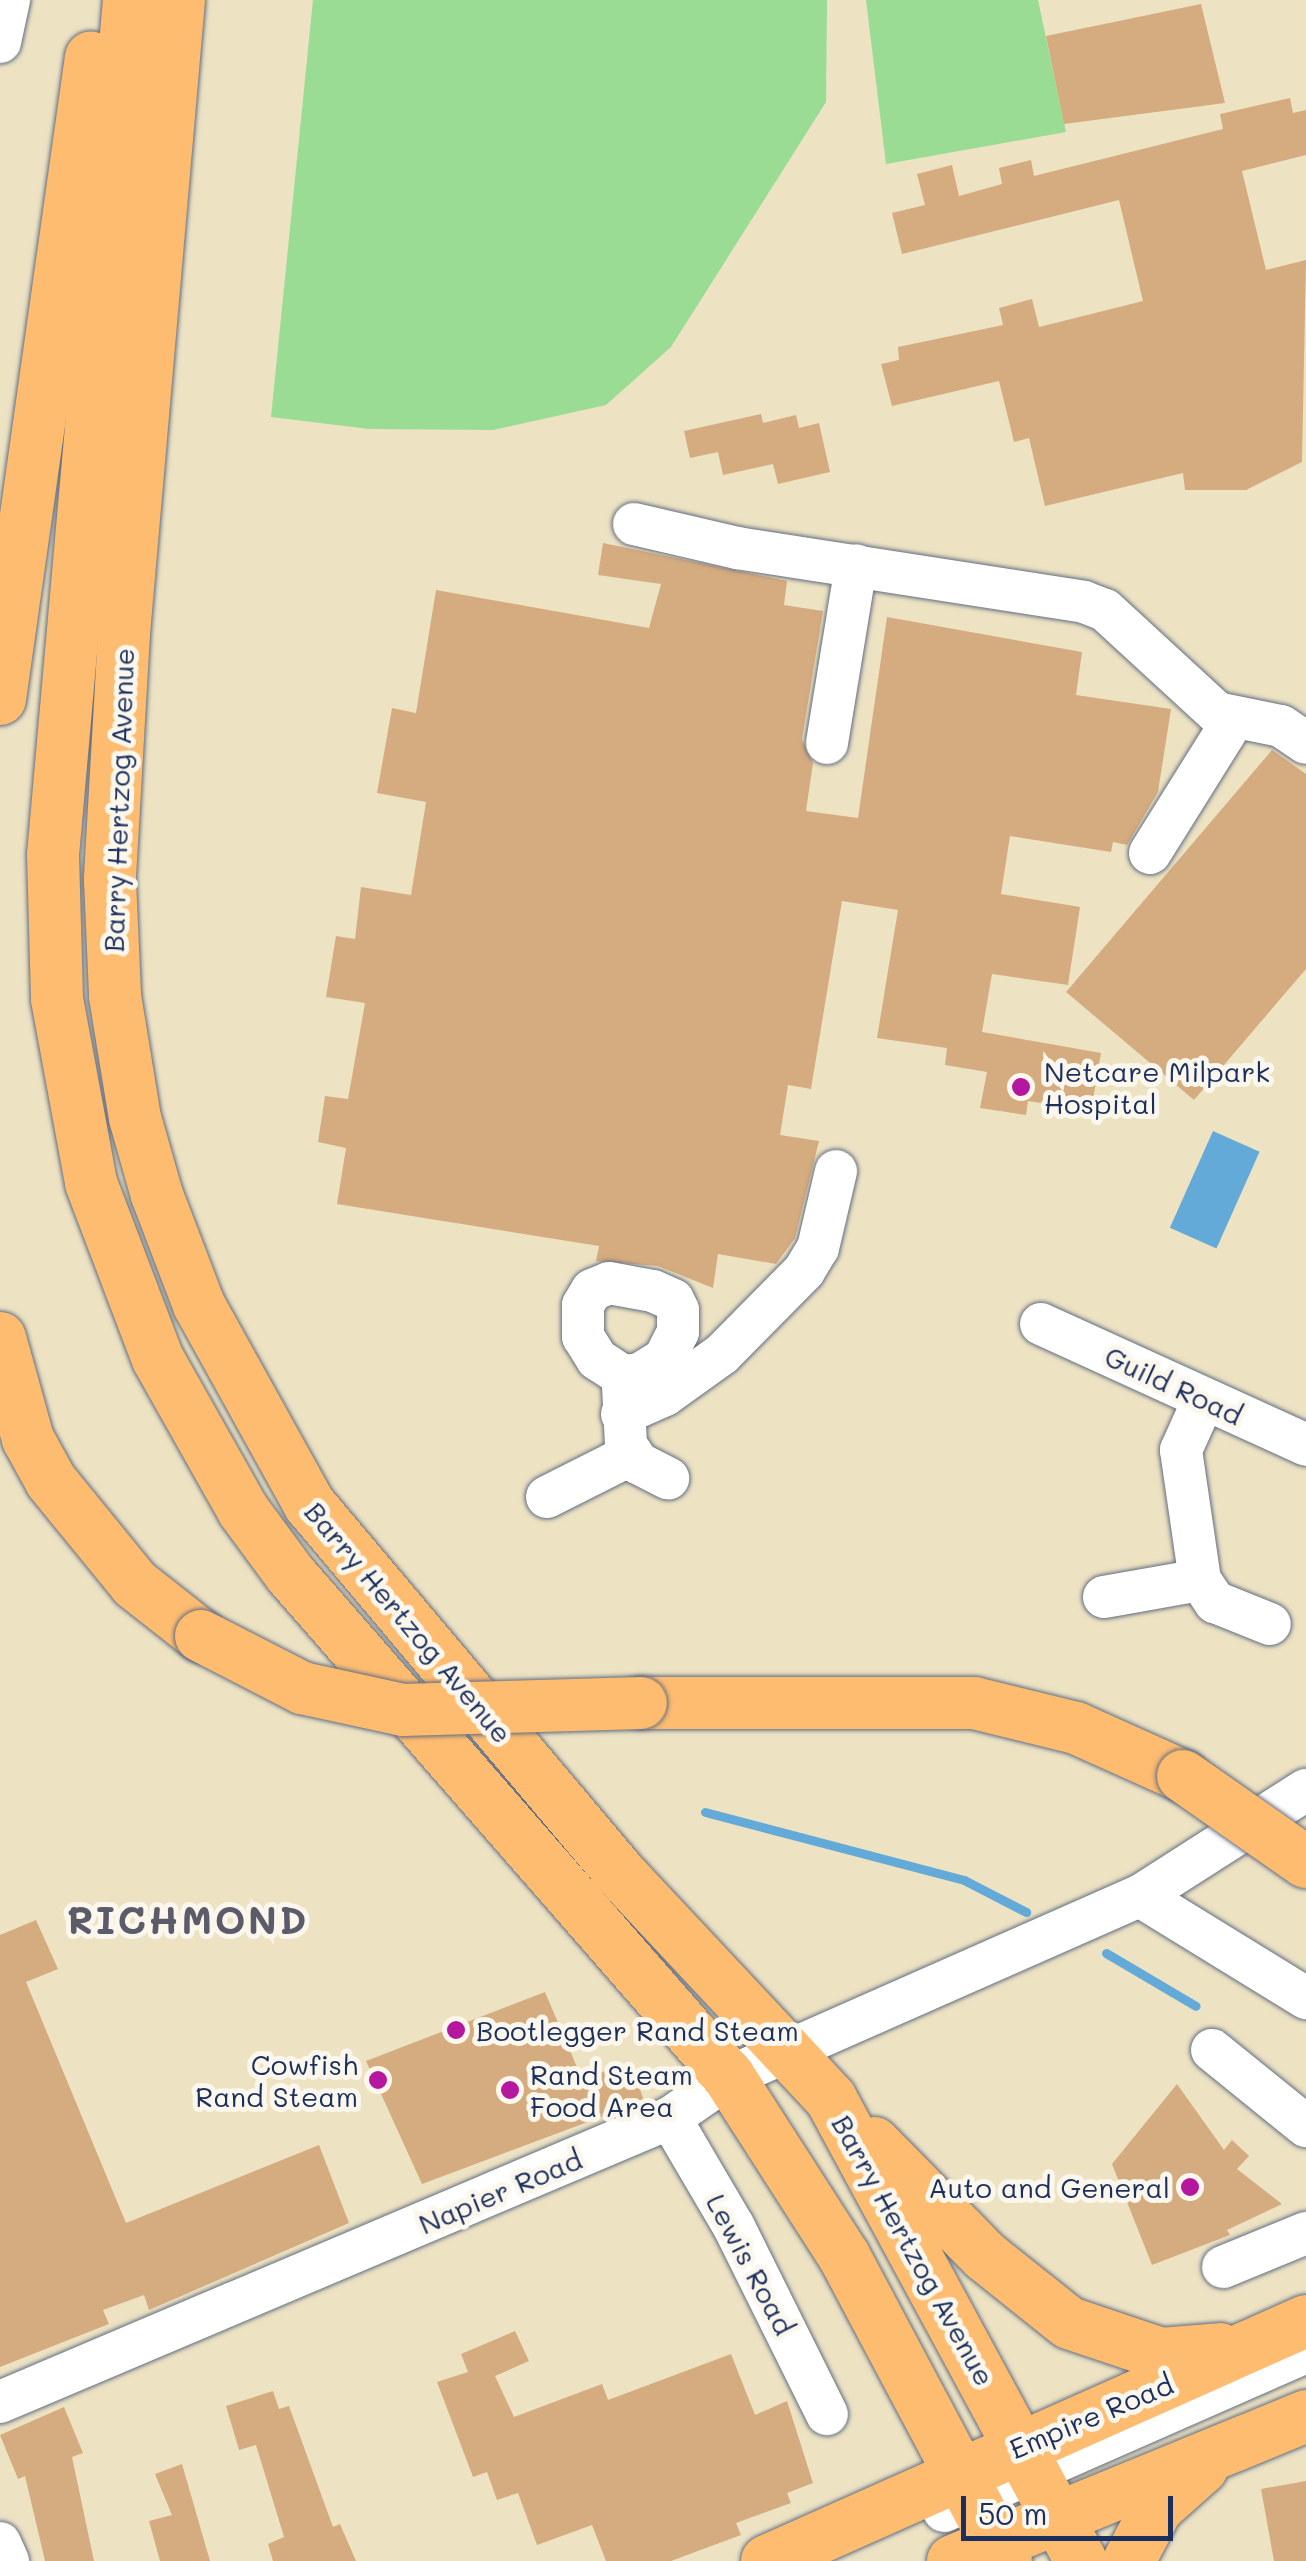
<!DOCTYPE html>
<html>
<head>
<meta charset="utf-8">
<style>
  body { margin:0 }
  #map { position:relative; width:1306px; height:2561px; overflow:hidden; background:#ede3c3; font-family:Mali,sans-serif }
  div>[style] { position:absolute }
  .green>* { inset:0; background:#9adc94 }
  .water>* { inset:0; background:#63aad9; transform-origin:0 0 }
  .stream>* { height:9px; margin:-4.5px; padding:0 4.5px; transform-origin:4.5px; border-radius:4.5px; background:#63aad9 }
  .building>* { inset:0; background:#d5ac7f }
  .roads { filter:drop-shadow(0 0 2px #646e81) drop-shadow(0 0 2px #646e81) }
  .minor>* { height:42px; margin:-21px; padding:0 21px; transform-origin:21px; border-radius:21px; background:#fff }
  .major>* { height:52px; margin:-26px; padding:0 26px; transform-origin:26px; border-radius:26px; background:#fdbc70 }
  .bridges { filter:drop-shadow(0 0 2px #646e81) drop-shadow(0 0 2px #646e81) }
  .major-bridge>* { height:52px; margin:-26px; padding:0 26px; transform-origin:26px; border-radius:26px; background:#fdbc70 }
  .dots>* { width:28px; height:28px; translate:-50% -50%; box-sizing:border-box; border:5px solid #fbf7ec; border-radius:50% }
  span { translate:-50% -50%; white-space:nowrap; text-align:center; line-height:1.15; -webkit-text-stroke:10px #fbf7ec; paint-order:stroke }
  .street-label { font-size:28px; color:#1b2f5e }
  .poi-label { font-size:28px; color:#1b2f5e }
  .left { translate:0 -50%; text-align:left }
  .right { translate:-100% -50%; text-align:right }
  .district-label { font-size:38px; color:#5c5b6a; font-weight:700; letter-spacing:2.5px }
  .scale { position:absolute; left:961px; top:2496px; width:212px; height:45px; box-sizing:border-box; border:5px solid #1b2f5e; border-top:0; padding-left:12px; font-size:30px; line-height:35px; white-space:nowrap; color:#1b2f5e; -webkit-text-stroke:8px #fbf7ec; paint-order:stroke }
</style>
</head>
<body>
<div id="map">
  <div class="green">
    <div style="clip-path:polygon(313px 0,827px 0,826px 102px,671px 347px,606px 405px,493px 430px,369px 429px,271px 417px)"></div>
    <div style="clip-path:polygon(866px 0,1038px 0,1066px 132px,886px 164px)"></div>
  </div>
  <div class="water">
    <div style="left:1213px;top:1131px;width:51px;height:106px;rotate:24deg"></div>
  </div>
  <div class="stream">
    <div style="left:705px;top:1812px;width:268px;rotate:14.7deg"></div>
    <div style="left:964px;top:1880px;width:70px;rotate:27.3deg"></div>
    <div style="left:1106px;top:1953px;width:104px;rotate:30.5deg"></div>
  </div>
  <div class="building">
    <div style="clip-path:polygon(1201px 4px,1225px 103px,1064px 124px,1046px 36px)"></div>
    <div style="clip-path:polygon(1290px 98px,1293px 113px,1306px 110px,1306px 155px,1242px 171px,1266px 270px,1306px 260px,1302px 462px,1246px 490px,1185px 490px,1183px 473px,1045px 506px,1029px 438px,1014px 442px,999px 381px,892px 406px,881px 364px,899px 360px,898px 347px,1003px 325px,999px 308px,1032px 299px,1039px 327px,1143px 301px,1119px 200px,902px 254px,892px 213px,925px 205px,917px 174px,952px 165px,959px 196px,1002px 184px,999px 168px,1031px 160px,1034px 176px,1223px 129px,1220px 114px)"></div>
    <div style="clip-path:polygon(761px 414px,763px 423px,796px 415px,799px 428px,819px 423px,830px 472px,778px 484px,773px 464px,723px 475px,718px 452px,690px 458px,684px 431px)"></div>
    <div style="clip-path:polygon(603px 543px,787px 581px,784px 605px,823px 611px,802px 739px,813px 763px,806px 811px,858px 818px,887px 617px,1082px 652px,1076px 695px,1171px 709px,1158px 792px,1127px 845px,1113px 842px,1111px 852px,1010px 836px,1001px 894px,1080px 907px,1068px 985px,992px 974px,982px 1032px,1101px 1053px,1091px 1111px,1028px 1101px,1026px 1115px,980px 1108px,987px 1072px,945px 1065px,947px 1048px,877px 1038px,898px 910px,842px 901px,811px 1089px,788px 1085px,780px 1135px,819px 1141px,795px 1238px,776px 1264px,718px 1254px,713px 1288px,658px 1266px,596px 1261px,599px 1246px,337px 1204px,346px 1148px,318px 1142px,325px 1096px,348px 1099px,365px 1003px,326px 997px,336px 936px,355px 939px,361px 887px,411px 895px,426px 802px,377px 793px,392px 708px,416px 713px,436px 590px,649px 628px,661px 584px,598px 575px)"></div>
    <div style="clip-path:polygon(1272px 750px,1306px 774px,1306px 969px,1194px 1100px,1066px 992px)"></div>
    <div style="clip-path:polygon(36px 1920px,58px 1969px,26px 1982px,126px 2223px,319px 2145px,349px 2223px,149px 2310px,144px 2295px,103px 2310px,109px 2324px,0 2367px,0 1935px)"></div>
    <div style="clip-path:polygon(545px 1992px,582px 2079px,631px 2062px,644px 2101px,422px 2184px,366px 2061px)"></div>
    <div style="clip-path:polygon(1177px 2084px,1224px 2150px,1232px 2140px,1249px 2156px,1237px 2169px,1282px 2204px,1227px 2230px,1230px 2235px,1152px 2265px,1112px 2164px)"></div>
    <div style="clip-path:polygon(515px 2331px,529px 2361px,495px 2376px,514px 2417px,602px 2384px,608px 2400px,731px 2354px,755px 2415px,787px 2401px,813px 2483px,787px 2493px,791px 2503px,736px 2523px,741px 2535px,671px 2561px,606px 2561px,592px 2525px,537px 2545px,518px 2493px,497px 2500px,487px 2472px,473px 2477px,437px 2382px,468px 2372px,461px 2354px)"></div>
    <div style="clip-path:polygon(273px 2391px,279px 2409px,289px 2406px,333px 2527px,340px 2524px,356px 2561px,273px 2561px,268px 2544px,284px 2537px,256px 2445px,239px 2450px,226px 2406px)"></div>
    <div style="clip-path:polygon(64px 2407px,83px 2453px,72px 2457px,94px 2561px,45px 2561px,25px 2476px,18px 2479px,0 2435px)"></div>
    <div style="clip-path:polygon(182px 2464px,210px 2561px,160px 2561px,149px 2521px,172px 2515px,155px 2474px)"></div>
    <div style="clip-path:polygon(1306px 2481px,1306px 2561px,1274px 2561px,1261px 2489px)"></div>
  </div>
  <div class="roads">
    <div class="minor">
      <div style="left:0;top:42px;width:43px;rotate:-77.9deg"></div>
      <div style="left:634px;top:524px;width:106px;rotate:13.1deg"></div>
      <div style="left:737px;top:548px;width:351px;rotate:8.8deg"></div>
      <div style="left:1084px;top:602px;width:22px;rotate:21deg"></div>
      <div style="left:1105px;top:610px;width:152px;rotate:42.6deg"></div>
      <div style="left:1217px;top:713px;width:65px;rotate:11.5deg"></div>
      <div style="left:1281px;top:726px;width:30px;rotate:34deg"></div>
      <div style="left:827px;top:743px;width:180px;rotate:-80.7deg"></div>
      <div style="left:1150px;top:853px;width:157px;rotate:-58deg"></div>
      <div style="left:609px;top:1283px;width:45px;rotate:10.3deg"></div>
      <div style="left:653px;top:1291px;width:22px;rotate:24deg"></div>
      <div style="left:673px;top:1300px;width:11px;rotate:63deg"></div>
      <div style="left:678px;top:1310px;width:22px;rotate:90deg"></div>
      <div style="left:678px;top:1332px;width:30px;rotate:117deg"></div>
      <div style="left:664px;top:1359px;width:28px;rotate:148deg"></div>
      <div style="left:640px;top:1374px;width:17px;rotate:173deg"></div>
      <div style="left:623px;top:1376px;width:31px;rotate:-147deg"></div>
      <div style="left:597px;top:1359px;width:26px;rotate:-122deg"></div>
      <div style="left:583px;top:1337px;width:32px;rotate:-90deg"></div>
      <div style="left:583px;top:1305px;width:17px;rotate:-59deg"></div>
      <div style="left:592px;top:1290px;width:18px;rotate:-22deg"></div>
      <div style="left:1041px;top:1324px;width:291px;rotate:24.5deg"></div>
      <div style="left:623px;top:1386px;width:59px;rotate:87.1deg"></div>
      <div style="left:626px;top:1445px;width:22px;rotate:56deg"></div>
      <div style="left:638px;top:1463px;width:34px;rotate:27deg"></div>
      <div style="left:1204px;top:1399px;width:56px;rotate:114.3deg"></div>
      <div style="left:1181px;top:1450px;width:131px;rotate:81.7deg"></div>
      <div style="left:1200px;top:1580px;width:27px;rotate:56deg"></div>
      <div style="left:1215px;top:1602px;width:59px;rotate:21.8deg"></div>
      <div style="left:622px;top:1414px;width:47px;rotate:-23.8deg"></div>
      <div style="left:665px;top:1395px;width:70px;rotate:-35.7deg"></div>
      <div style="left:722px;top:1354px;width:117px;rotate:-45.3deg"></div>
      <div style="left:804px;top:1271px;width:27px;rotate:-59deg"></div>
      <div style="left:818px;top:1248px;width:79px;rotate:-76.8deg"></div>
      <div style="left:547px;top:1497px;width:95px;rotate:-26.8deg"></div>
      <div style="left:1104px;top:1597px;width:97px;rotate:-10deg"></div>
      <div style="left:1140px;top:1896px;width:195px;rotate:31.6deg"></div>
      <div style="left:1212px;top:2050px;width:121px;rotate:39deg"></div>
      <div style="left:670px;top:2118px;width:126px;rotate:59.6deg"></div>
      <div style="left:734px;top:2227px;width:209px;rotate:63.6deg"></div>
      <div style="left:1223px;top:2267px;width:90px;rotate:-22.3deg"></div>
      <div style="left:0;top:2402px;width:728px;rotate:-22.97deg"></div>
      <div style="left:670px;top:2118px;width:72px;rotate:-34.8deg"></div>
      <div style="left:729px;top:2077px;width:449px;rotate:-23.8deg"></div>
      <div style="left:1140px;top:1896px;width:197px;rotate:-32.6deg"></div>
      <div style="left:944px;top:2511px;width:395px;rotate:-23.7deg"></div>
      <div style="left:0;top:2543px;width:20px;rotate:66deg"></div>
    </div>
    <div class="major">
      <div style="left:129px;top:0;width:858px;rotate:95.08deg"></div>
      <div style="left:53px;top:855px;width:144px;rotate:88.4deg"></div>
      <div style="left:57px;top:999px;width:187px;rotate:79.5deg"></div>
      <div style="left:91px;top:1183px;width:188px;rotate:69.2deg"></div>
      <div style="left:158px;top:1359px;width:173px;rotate:60.6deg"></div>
      <div style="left:243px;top:1510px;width:81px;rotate:53.6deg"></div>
      <div style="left:291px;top:1575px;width:666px;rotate:48.89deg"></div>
      <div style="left:729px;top:2077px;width:213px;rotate:57.3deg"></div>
      <div style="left:844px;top:2256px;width:345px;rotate:62deg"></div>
      <div style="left:179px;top:0;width:636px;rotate:94.96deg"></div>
      <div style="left:124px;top:634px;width:246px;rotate:93.3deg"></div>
      <div style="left:110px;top:880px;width:116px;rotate:87.5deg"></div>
      <div style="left:115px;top:996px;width:124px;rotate:80.7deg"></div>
      <div style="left:135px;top:1118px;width:80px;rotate:74.1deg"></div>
      <div style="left:157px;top:1195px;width:118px;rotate:69.1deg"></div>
      <div style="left:199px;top:1305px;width:229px;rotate:61deg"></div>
      <div style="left:310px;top:1505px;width:476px;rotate:49.9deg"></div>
      <div style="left:616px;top:1869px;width:315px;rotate:46.9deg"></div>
      <div style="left:831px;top:2099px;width:525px;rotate:61.58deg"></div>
      <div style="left:0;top:699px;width:648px;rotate:-81.93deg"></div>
      <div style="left:0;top:1338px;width:105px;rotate:74.5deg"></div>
      <div style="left:28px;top:1439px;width:48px;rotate:61.3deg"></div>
      <div style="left:51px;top:1481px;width:133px;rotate:50.8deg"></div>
      <div style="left:135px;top:1584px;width:84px;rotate:38.2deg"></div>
      <div style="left:641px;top:1703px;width:333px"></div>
      <div style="left:974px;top:1703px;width:105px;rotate:13.8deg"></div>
      <div style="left:1076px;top:1728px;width:117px;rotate:24.2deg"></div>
      <div style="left:874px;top:2143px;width:158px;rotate:45.5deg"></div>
      <div style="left:985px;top:2256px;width:107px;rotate:38.6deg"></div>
      <div style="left:1069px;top:2323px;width:97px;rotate:18.6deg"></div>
      <div style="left:1161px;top:2354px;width:59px;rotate:-4.8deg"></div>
      <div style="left:767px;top:2561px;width:590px;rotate:-24deg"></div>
      <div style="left:953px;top:2561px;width:382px;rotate:-22.3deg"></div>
      <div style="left:1129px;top:2561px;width:60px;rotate:-62.2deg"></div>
      <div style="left:1157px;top:2508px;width:60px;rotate:-41.6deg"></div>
    </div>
  </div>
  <div class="bridges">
    <div class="major-bridge">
      <div style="left:201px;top:1636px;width:114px;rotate:27.2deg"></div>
      <div style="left:302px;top:1688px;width:103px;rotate:12.3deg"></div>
      <div style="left:403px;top:1710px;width:238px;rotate:-1.7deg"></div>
      <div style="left:1183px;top:1776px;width:150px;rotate:35deg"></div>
    </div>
  </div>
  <div class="dots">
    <div style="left:1021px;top:1087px;background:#b5179e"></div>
    <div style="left:456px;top:2030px;background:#b5179e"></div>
    <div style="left:378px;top:2080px;background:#b5179e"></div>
    <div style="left:510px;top:2090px;background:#b5179e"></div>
    <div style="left:1190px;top:2187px;background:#b5179e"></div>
  </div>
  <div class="street-label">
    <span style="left:118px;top:800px;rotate:-88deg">Barry Hertzog Avenue</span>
    <span style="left:1174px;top:1385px;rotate:25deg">Guild Road</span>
    <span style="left:409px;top:1622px;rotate:50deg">Barry Hertzog Avenue</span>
    <span style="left:500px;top:2191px;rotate:-23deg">Napier Road</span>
    <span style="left:914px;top:2250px;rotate:61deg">Barry Hertzog Avenue</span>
    <span style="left:751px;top:2264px;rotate:62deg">Lewis Road</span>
    <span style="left:1091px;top:2416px;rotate:-23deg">Empire Road</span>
  </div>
  <div class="poi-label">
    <span class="left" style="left:1044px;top:1087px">Netcare Milpark<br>Hospital</span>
    <span class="left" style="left:476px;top:2030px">Bootlegger Rand Steam</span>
    <span class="right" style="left:358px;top:2080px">Cowfish<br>Rand Steam</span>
    <span class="left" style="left:530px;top:2090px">Rand Steam<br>Food Area</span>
    <span class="right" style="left:1170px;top:2187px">Auto and General</span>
  </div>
  <div class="district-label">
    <span style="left:188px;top:1920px">RICHMOND</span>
  </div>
  <div class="scale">50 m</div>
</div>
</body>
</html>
